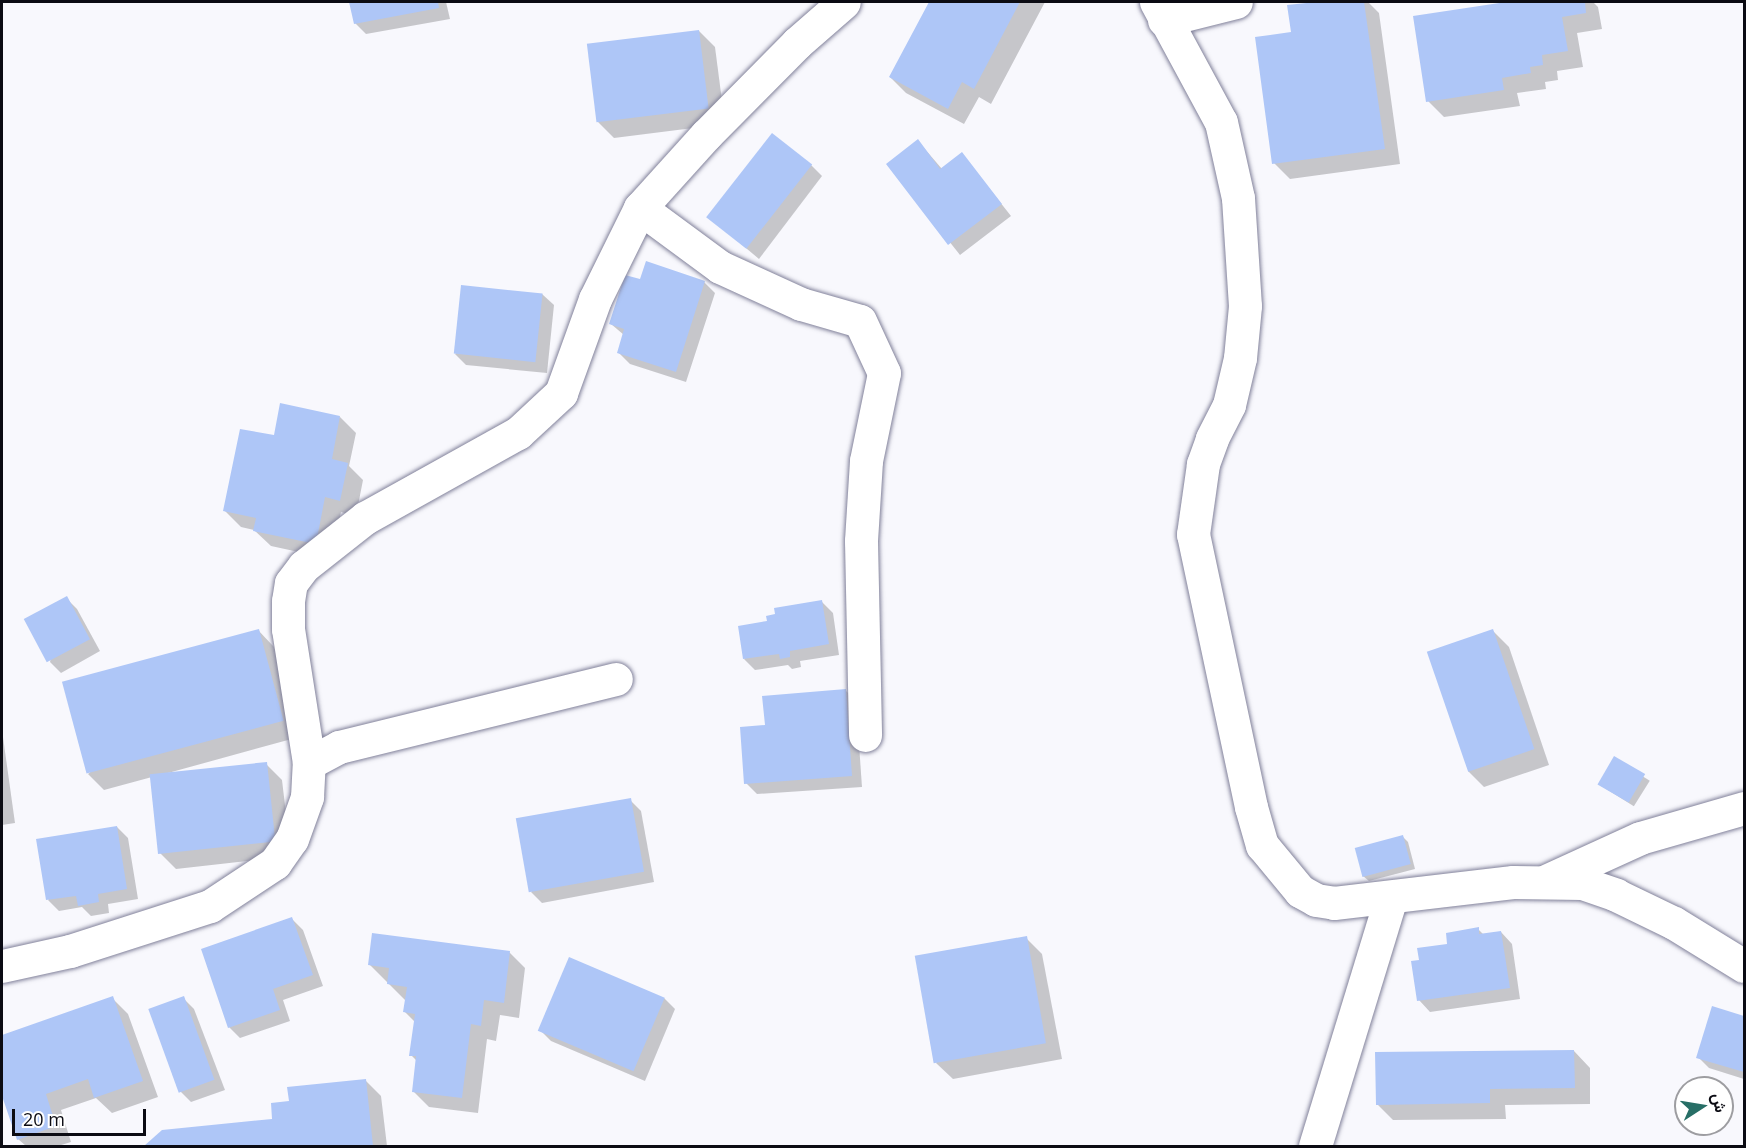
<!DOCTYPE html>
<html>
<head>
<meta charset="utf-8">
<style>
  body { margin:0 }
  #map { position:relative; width:1746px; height:1148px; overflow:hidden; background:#f8f8fd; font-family:"Open Sans",Vazirmatn,sans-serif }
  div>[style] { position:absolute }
  .shadow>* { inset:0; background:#0003; transform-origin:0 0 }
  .building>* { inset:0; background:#aec6f7; transform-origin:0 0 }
  .roads { filter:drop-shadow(0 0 2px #81819a) drop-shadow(0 0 2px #81819a) }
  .minor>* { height:33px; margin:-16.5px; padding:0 16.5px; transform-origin:16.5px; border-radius:16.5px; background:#fff }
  span { translate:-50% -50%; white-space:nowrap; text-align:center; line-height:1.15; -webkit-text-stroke:4.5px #fff; paint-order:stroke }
  .frame { position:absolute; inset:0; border:3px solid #0b0b13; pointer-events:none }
  .north { position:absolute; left:1674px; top:1076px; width:60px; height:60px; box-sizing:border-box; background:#fff; border:2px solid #9d9da1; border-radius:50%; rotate:78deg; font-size:16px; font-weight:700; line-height:24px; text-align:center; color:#0b0b13 }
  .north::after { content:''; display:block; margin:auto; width:21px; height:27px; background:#276e66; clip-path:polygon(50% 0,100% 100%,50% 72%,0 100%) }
  .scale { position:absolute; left:12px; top:1109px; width:134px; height:27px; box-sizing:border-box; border:3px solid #0b0b13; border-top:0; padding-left:8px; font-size:18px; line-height:21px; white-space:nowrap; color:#0b0b13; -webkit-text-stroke:4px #fff; paint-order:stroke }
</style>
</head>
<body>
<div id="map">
  <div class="shadow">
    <div style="clip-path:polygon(351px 2px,446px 2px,450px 19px,366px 34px,355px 23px)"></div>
    <div style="clip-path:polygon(930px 2px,1045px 2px,991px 104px,979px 97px,964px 124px,906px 93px,890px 77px)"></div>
    <div style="clip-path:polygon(1327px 2px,1368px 2px,1379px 13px,1400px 164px,1290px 179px,1274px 163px,1292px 34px,1289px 6px)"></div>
    <div style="clip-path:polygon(1515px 2px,1593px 2px,1598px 7px,1602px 29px,1577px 33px,1583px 67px,1557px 71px,1558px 80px,1545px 82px,1546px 89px,1517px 93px,1520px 106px,1444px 117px,1428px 101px,1414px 18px)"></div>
    <div style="clip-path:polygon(699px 31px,715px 47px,725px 124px,614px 138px,598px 122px)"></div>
    <div style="clip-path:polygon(918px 141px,942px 169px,962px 154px,1011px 216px,960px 255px,888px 164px)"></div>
    <div style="clip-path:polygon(811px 165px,822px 176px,759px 259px,709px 217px)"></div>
    <div style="clip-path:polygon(641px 281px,704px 282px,715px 293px,686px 382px,630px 364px,619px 353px,624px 335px,611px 324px)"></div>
    <div style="clip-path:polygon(542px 294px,554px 305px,547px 373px,466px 365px,455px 354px)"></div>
    <div style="clip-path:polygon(340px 417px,356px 433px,349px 466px,363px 480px,356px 516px,341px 512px,331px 559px,271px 546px,254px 530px,241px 527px,225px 511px,275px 437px)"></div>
    <div style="clip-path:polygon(66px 598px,77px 609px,100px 651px,61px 673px,50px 662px)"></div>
    <div style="clip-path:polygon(822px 602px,833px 613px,839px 655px,800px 661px,801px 667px,792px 669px,788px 665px,755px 670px,744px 659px,769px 622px)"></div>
    <div style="clip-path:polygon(258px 630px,274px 647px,299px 737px,168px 773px,266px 764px,282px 780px,291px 856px,176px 869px,160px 853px,152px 777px,104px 790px,88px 774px)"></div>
    <div style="clip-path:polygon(1493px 631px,1509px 647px,1549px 765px,1484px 787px,1468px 771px)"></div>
    <div style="clip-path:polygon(845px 690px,856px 701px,862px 787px,757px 794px,746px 783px)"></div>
    <div style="clip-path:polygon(2px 730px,15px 823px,2px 825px)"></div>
    <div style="left:1615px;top:759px;width:41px;height:30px;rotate:32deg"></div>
    <div style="clip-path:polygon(630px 800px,641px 811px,654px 882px,542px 903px,531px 892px)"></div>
    <div style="clip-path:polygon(117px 827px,128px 838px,138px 899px,108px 904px,109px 913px,91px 916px,82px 907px,59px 911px,48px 900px)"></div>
    <div style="clip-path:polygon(1403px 837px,1408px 842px,1415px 869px,1369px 881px,1363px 876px)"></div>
    <div style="clip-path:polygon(292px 919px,303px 930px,323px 986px,283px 1000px,290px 1021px,240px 1038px,229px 1027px)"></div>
    <div style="clip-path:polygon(1478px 929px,1484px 935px,1501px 932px,1512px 944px,1520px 999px,1430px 1012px,1419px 1000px,1449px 945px)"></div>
    <div style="clip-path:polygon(1026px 938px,1042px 954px,1062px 1059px,953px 1079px,936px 1063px)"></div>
    <div style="clip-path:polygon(509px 952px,525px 968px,519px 1018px,500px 1015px,496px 1041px,487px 1039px,478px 1113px,429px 1107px,413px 1091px,417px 1061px,411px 1055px,415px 1022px,405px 1012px,405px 1000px,370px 965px)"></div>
    <div style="clip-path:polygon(112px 998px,128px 1014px,158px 1097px,112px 1113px,96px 1098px,61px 1110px,71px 1142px,58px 1146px,26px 1146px,18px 1139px,2px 1091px,2px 1037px)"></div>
    <div style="clip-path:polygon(183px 998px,194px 1009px,225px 1090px,191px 1102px,180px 1091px)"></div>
    <div style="clip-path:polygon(664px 998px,675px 1009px,645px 1081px,551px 1041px,540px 1030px)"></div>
    <div style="clip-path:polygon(1713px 1008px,1744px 1018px,1744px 1079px,1709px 1068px,1698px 1057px)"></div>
    <div style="clip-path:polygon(1574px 1051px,1590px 1068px,1590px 1104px,1505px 1105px,1506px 1119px,1393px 1120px,1377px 1104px)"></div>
    <div style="clip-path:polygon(365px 1080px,381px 1096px,387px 1146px,146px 1146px,162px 1132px,274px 1120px,291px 1103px)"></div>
  </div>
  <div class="building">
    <div style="clip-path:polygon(349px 2px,438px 2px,439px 8px,354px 24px)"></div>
    <div style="clip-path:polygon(929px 2px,1020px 2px,974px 89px,962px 82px,948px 109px,889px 77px)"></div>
    <div style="clip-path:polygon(1316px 2px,1364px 2px,1385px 149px,1272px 164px,1255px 37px,1291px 32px,1287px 5px)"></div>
    <div style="clip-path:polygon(1506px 2px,1585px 2px,1586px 13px,1562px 17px,1568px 51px,1542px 55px,1543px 65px,1530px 67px,1531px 73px,1502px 78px,1504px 90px,1426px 102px,1413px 16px)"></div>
    <div style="left:699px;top:30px;width:79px;height:113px;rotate:83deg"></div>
    <div style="left:772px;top:133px;width:51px;height:107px;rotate:38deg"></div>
    <div style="clip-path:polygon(918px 139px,940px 169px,962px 152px,1002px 204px,948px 245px,886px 164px)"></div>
    <div style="clip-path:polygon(646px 261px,705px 281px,676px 372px,617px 353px,624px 329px,609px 324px,625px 275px,640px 279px)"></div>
    <div style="left:461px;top:285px;width:82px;height:69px;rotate:6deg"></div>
    <div style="clip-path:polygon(280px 403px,340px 416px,332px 459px,348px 463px,340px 501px,325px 497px,316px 544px,253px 531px,256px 518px,223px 511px,240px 429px,274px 435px)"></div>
    <div style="left:67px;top:596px;width:49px;height:49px;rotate:62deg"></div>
    <div style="clip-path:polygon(822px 600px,829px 644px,790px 651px,790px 657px,780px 659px,779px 654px,743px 659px,738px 626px,767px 621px,766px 616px,775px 614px,774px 608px)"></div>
    <div style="left:259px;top:629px;width:95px;height:204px;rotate:75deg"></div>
    <div style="left:1493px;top:629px;width:127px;height:70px;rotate:71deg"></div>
    <div style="clip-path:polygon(846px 689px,852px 776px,744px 784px,740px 727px,765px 725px,762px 696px)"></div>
    <div style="left:1614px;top:756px;width:36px;height:33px;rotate:30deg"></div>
    <div style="left:267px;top:762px;width:80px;height:118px;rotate:84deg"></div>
    <div style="left:631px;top:798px;width:75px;height:117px;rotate:80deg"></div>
    <div style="clip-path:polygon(117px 826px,127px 889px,98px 894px,99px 902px,78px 906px,76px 896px,46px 900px,36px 839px)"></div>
    <div style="left:1403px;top:835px;width:30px;height:50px;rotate:75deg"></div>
    <div style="clip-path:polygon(292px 917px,313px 975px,273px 989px,280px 1010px,228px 1028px,201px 949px)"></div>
    <div style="clip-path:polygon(1479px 927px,1479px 934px,1501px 931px,1510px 988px,1417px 1001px,1411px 961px,1419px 960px,1417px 948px,1447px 944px,1446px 933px)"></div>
    <div style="clip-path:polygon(372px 933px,510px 951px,504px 1003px,484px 1000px,481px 1026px,471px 1024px,462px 1098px,412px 1092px,416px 1056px,409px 1056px,415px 1014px,403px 1012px,407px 987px,387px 984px,389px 968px,368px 965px)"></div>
    <div style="left:1027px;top:936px;width:109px;height:114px;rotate:80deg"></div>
    <div style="left:569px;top:957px;width:104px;height:80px;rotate:23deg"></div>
    <div style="clip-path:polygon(113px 996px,143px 1081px,94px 1098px,88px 1079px,46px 1094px,56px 1126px,17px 1140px,2px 1096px,2px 1035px)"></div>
    <div style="left:184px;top:996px;width:89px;height:38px;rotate:70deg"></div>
    <div style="clip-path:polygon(1712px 1006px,1744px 1016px,1744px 1072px,1696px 1058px)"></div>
    <div style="clip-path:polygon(1574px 1050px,1575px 1088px,1490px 1089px,1490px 1103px,1376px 1105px,1375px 1052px)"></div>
    <div style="clip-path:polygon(366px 1079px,373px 1146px,144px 1146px,162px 1130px,272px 1119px,271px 1103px,289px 1101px,287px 1087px)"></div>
  </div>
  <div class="roads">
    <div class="minor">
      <div style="left:1156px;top:2px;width:136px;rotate:61.6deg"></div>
      <div style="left:1221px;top:122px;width:78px;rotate:77.4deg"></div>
      <div style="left:1238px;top:198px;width:108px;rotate:86.3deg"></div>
      <div style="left:1245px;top:306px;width:52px;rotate:95.5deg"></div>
      <div style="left:1240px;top:358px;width:48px;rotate:103.2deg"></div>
      <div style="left:1229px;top:405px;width:38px;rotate:117deg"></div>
      <div style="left:1212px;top:439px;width:27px;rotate:110deg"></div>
      <div style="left:1203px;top:464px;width:71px;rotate:98.1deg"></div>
      <div style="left:1193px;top:534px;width:279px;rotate:78deg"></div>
      <div style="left:1251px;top:807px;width:40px;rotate:74deg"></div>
      <div style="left:1262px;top:845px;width:60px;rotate:50.4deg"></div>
      <div style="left:1300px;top:891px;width:18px;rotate:29deg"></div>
      <div style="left:1316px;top:900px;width:18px;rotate:9deg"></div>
      <div style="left:1334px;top:903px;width:180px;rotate:-6.7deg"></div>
      <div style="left:1513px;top:882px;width:69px;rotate:0.8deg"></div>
      <div style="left:1582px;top:883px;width:36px;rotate:19deg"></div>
      <div style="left:1616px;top:895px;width:64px;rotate:25.8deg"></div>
      <div style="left:1674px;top:923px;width:82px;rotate:31.6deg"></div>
      <div style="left:1164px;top:20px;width:74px;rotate:-14deg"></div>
      <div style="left:640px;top:208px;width:99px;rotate:36.4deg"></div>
      <div style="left:720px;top:267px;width:89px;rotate:24.6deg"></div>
      <div style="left:801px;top:304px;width:61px;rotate:16.1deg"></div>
      <div style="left:860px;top:321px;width:57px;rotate:65.2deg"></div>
      <div style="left:884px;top:373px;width:90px;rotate:101.6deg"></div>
      <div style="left:866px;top:461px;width:80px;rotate:93.6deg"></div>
      <div style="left:861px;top:541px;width:194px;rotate:88.8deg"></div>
      <div style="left:309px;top:763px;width:34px;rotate:-28deg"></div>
      <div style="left:339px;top:747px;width:285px;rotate:-13.8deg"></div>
      <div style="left:1548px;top:880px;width:101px;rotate:-24.5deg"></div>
      <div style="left:1640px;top:838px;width:108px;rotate:-16.1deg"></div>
      <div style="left:2px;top:966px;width:70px;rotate:-12.4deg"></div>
      <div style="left:70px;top:951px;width:147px;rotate:-17.8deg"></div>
      <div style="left:210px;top:906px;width:78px;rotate:-33.5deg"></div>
      <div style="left:275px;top:863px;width:29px;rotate:-55deg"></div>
      <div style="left:292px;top:839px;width:45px;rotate:-70.3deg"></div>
      <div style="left:307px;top:797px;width:34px;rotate:-87deg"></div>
      <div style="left:309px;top:763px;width:136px;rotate:-98.9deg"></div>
      <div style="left:288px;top:629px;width:28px;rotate:-90deg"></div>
      <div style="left:288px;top:601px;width:18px;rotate:-81deg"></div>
      <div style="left:291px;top:583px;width:21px;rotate:-53deg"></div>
      <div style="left:304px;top:566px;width:78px;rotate:-38.2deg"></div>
      <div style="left:365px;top:518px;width:175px;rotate:-29.1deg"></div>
      <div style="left:518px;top:433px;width:59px;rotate:-42.9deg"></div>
      <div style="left:561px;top:393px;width:100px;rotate:-70.1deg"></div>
      <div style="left:595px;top:299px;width:102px;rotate:-63.7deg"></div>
      <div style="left:640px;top:208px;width:98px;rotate:-47.9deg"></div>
      <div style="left:706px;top:135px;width:129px;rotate:-45.3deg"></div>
      <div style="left:797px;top:43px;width:62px;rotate:-41.1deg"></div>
      <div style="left:1315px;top:1146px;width:260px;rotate:-73deg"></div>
    </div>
  </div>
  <div class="frame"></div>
  <div class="north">ش</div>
  <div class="scale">20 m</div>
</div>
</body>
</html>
